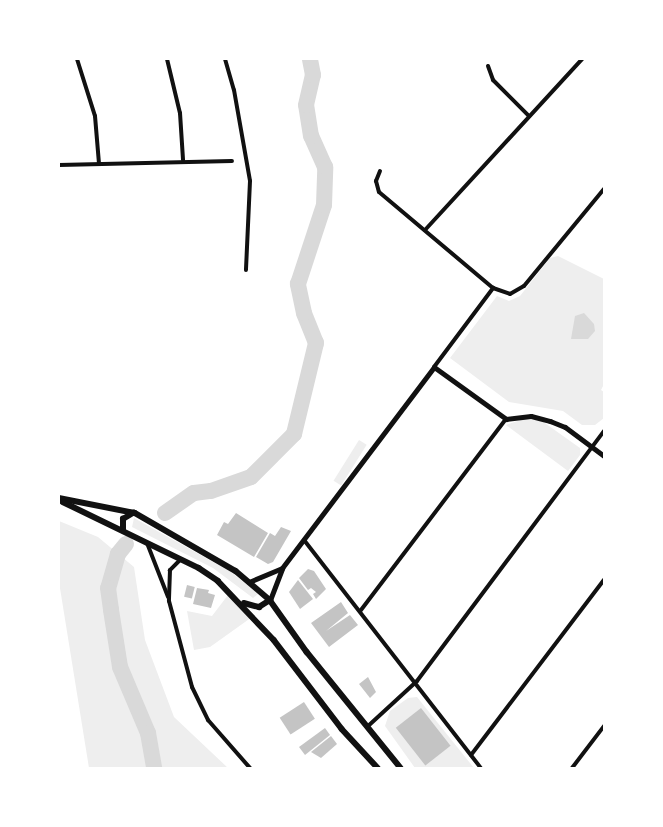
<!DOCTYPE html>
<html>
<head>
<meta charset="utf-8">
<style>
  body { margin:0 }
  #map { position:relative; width:663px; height:827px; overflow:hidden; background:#fff; font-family:"Playfair Display",serif }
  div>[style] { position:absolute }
  .green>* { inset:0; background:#eee; transform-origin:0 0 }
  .water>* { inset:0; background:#d9d9d9 }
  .river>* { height:16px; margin:-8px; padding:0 8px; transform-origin:8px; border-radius:8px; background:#d9d9d9 }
  .building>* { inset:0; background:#c4c4c4; transform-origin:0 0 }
  .minor>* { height:4px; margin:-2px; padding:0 2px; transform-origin:2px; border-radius:2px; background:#111 }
  .tertiary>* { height:5px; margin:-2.5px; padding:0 2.5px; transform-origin:2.5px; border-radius:2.5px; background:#111 }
  .secondary>* { height:5.5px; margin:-2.75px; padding:0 2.75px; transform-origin:2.75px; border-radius:2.75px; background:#111 }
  span { translate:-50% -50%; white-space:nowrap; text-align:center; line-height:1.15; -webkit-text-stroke:4px #fff; paint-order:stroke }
  .frame { position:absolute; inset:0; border:60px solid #fff; pointer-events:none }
</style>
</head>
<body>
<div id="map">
  <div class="green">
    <div style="clip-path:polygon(558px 256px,604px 279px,604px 384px,601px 390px,604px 392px,604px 418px,595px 425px,582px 425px,563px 411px,509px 402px,450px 358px,497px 296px,509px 301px,520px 296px,550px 258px)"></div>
    <div style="clip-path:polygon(523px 419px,542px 421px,580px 448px,580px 455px,568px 471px,506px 425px)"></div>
    <div style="left:359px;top:440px;width:9px;height:48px;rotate:32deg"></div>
    <div style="clip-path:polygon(134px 518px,231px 572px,258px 594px,253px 598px,213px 568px,132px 527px)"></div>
    <div style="clip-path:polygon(59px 521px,98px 537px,134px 567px,145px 640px,174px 717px,228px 768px,89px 768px,59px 582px)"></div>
    <div style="clip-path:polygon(228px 595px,252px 617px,210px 647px,194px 650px,187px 611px,212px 616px)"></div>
    <div style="clip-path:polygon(417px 697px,474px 768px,415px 768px,385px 726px,390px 711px,408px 698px)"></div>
  </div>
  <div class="water">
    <div style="clip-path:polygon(584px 313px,594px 324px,595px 331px,588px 339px,571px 339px,575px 316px)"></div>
  </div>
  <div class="river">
    <div style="left:165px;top:513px;width:35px;rotate:-35deg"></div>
    <div style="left:194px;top:493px;width:17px;rotate:-7deg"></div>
    <div style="left:211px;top:491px;width:42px;rotate:-19.3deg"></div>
    <div style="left:251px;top:477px;width:61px;rotate:-45deg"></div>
    <div style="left:294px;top:434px;width:94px;rotate:-76.4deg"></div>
    <div style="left:316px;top:343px;width:32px;rotate:-112deg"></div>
    <div style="left:304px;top:313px;width:30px;rotate:-102deg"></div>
    <div style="left:298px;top:284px;width:83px;rotate:-71.8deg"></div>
    <div style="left:324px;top:205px;width:38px;rotate:-88deg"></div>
    <div style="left:325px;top:167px;width:34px;rotate:-114deg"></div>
    <div style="left:311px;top:136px;width:31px;rotate:-99deg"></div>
    <div style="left:306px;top:105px;width:31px;rotate:-77deg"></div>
    <div style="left:313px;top:75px;width:16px;rotate:-101deg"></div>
    <div style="left:126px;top:544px;width:13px;rotate:129deg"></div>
    <div style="left:118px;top:554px;width:35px;rotate:106deg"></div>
    <div style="left:108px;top:588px;width:22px;rotate:82deg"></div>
    <div style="left:111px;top:610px;width:58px;rotate:81deg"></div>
    <div style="left:120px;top:667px;width:72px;rotate:67deg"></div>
    <div style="left:148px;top:733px;width:36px;rotate:80deg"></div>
  </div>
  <div class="building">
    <div style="clip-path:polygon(236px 513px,268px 533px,254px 557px,217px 535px,224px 522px,228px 524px)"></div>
    <div style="clip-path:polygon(281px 527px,291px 531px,273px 562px,268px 564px,256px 557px,270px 533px,275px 536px)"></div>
    <div style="clip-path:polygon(308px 569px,314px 571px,326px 589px,316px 599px,313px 594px,316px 592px,311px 588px,308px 590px,299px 578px)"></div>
    <div style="clip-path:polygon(298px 580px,313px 599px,300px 609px,289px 592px)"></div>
    <div style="left:187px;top:585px;width:8px;height:12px;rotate:14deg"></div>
    <div style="clip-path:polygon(197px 588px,209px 590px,208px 593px,215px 595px,211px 608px,193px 604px)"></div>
    <div style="clip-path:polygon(341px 602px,348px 613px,326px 631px,350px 615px,358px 625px,329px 647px,311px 623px)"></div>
    <div style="clip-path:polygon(368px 677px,376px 692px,370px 698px,359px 684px)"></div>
    <div style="left:304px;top:702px;width:20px;height:29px;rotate:57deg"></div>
    <div style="left:421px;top:708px;width:48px;height:32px;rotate:52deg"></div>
    <div style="clip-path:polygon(325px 728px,330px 735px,305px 755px,299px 747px)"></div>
    <div style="clip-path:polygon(331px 736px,337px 744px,321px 758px,311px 752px)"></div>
  </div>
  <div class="minor">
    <div style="left:77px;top:59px;width:60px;rotate:72.5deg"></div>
    <div style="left:95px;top:116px;width:48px;rotate:85.2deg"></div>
    <div style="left:167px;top:59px;width:56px;rotate:76.5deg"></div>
    <div style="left:180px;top:113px;width:47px;rotate:86.3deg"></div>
    <div style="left:225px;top:59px;width:32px;rotate:74deg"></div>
    <div style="left:234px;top:90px;width:92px;rotate:80deg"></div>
    <div style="left:250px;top:181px;width:89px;rotate:92.6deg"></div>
    <div style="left:488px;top:66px;width:15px;rotate:70deg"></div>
    <div style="left:493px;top:80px;width:51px;rotate:45deg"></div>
    <div style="left:59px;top:165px;width:173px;rotate:-1.3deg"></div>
    <div style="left:380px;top:171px;width:11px;rotate:112deg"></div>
    <div style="left:376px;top:181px;width:11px;rotate:75deg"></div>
    <div style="left:379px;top:192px;width:149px;rotate:40.1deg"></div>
    <div style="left:493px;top:288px;width:18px;rotate:19deg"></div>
    <div style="left:510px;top:294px;width:16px;rotate:-30deg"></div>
    <div style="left:524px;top:286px;width:126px;rotate:-50.5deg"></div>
    <div style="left:425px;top:230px;width:232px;rotate:-47.4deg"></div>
    <div style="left:434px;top:367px;width:99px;rotate:-53.2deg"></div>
    <div style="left:304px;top:540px;width:289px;rotate:52.2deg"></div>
    <div style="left:147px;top:543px;width:58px;rotate:68.7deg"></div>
    <div style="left:181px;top:559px;width:16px;rotate:135deg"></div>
    <div style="left:170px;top:570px;width:31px;rotate:92deg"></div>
    <div style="left:169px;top:601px;width:89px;rotate:75deg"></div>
    <div style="left:192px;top:687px;width:37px;rotate:64deg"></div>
    <div style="left:208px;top:720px;width:64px;rotate:48.8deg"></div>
    <div style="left:361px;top:610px;width:240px;rotate:-52.8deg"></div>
    <div style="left:367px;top:727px;width:68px;rotate:-42.6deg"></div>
    <div style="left:417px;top:681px;width:312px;rotate:-53.2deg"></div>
    <div style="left:471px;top:755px;width:220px;rotate:-52.8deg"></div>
    <div style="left:572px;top:768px;width:53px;rotate:-52.7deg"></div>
  </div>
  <div class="tertiary">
    <div style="left:249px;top:582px;width:36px;rotate:-23deg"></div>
    <div style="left:270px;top:600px;width:34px;rotate:-69deg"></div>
    <div style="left:282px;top:568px;width:252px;rotate:-52.9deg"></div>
    <div style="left:434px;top:367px;width:89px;rotate:35.8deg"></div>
    <div style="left:506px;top:419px;width:25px;rotate:-7deg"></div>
    <div style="left:531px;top:416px;width:20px;rotate:15deg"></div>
    <div style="left:550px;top:421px;width:16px;rotate:22deg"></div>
    <div style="left:565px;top:427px;width:49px;rotate:36.6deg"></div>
  </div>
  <div class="secondary">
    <div style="left:59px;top:498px;width:77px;rotate:11.2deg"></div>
    <div style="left:135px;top:513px;width:116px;rotate:29.9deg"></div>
    <div style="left:236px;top:571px;width:45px;rotate:40.5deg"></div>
    <div style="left:270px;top:600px;width:64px;rotate:54.6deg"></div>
    <div style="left:307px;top:652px;width:149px;rotate:51deg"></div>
    <div style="left:63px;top:502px;width:151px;rotate:25.9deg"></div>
    <div style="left:199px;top:568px;width:23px;rotate:34deg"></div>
    <div style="left:218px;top:581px;width:81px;rotate:46.5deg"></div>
    <div style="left:274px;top:640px;width:112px;rotate:52.6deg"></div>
    <div style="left:342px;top:729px;width:53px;rotate:47.3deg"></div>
    <div style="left:123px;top:531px;width:12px;rotate:-90deg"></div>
    <div style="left:123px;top:519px;width:12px;rotate:-31deg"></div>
    <div style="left:244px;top:603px;width:16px;rotate:15deg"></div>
    <div style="left:259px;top:607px;width:13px;rotate:-32deg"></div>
  </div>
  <div class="frame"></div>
</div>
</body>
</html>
